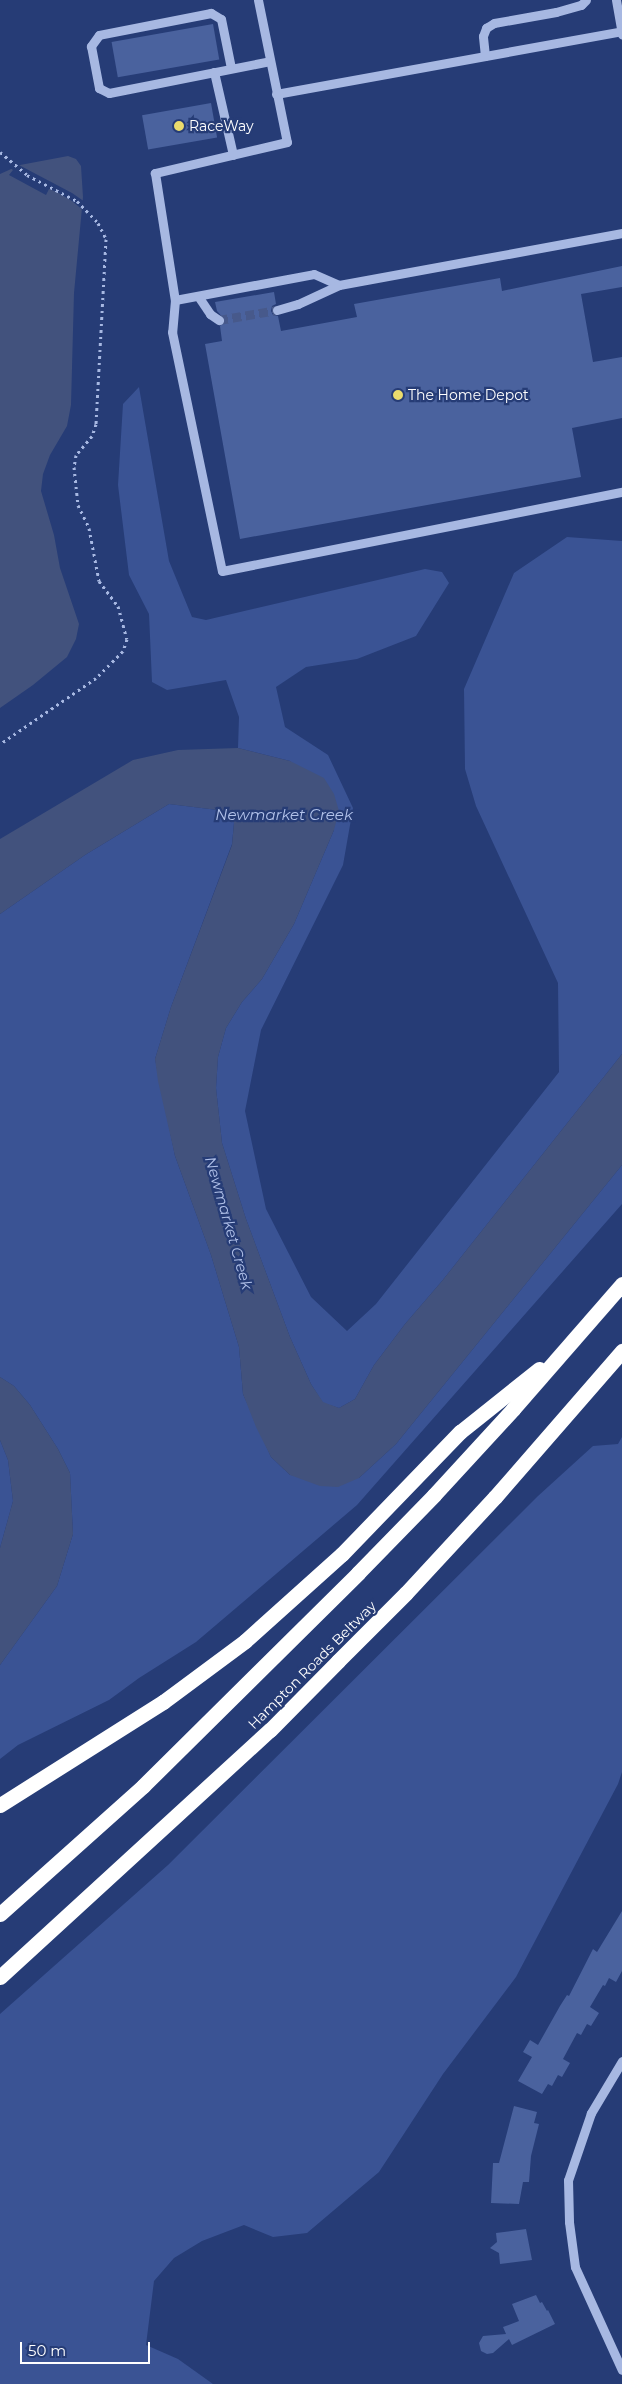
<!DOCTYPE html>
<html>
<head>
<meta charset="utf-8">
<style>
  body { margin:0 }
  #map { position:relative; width:622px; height:2384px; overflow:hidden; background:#263c76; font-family:Montserrat,sans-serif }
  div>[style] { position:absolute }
  .green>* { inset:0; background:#3a5394 }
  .water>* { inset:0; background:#42527d }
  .pier>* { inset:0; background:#263c76 }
  .building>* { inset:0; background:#4a629e; transform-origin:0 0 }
  .minor-tunnel>* { height:9px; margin-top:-4.5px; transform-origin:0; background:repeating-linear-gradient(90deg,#47598b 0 9px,transparent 0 13.5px) }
  .path>* { height:3px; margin-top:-1.5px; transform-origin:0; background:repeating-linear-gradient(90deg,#a7b8e2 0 2.5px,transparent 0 6.5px) }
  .minor>* { height:9px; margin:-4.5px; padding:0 4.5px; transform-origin:4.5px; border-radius:4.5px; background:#a7b8e2 }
  .highway>* { height:15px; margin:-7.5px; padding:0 7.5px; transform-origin:7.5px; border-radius:7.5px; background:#fff }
  .dots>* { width:14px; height:14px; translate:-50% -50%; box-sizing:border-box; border:2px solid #263c76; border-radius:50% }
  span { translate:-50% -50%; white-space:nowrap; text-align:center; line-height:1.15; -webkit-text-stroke:4.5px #263c76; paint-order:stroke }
  .poi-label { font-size:14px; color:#fff }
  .left { translate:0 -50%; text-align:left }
  .street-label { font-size:14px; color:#fff }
  .water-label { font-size:15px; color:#b2c2ea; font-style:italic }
  .scale { position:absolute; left:20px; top:2342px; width:130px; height:22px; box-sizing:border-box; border:2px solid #fff; border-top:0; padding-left:6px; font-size:15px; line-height:18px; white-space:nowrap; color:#fff; -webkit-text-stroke:4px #263c76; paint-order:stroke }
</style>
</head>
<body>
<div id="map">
  <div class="green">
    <div style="clip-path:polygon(139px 387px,169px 561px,192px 617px,206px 620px,425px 569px,442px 572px,449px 583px,416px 636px,357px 659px,306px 667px,276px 687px,285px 727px,328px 755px,353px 808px,343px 865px,261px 1030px,245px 1111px,266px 1209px,311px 1297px,347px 1331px,376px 1304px,559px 1072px,558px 983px,476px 806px,465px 769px,464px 689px,514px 573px,567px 537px,622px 541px,622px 1054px,442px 1281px,405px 1324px,374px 1365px,355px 1399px,339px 1408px,323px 1403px,311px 1384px,290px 1337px,246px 1219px,222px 1143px,216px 1088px,218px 1057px,226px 1028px,242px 1002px,262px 979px,294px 924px,334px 830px,290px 761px,238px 748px,239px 717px,226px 680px,167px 690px,152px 682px,149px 614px,129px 575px,118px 485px,123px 404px)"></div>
    <div style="clip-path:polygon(169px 804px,226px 811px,232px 816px,234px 823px,232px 844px,171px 1007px,155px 1059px,175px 1156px,211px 1255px,239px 1347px,243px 1394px,271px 1457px,290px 1475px,359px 1478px,396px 1444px,622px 1165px,622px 1204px,357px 1505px,196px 1642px,139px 1678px,109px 1700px,18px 1745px,0 1759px,0 1665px,57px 1586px,73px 1534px,70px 1473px,58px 1449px,30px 1405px,14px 1386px,0 1377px,0 914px,85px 855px)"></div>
    <div style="clip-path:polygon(622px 1437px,622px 1772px,618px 1784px,516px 1977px,443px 2074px,379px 2172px,307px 2233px,273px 2237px,244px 2225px,202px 2241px,174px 2258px,154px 2281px,146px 2345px,178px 2359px,213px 2384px,0 2384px,0 2014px,168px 1865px,538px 1496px,593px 1446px,618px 1444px)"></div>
    <div style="clip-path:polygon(0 1440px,8px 1460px,13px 1501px,0 1548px)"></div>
  </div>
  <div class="water">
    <div style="clip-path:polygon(68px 156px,76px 159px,81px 166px,83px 197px,74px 293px,71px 405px,67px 426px,50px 455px,43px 474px,41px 491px,54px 535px,60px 568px,79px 624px,76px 639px,67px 657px,33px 685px,0 708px,0 174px,20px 165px)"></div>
    <div style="clip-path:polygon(238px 748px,290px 761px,324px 778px,334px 794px,339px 811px,334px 830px,294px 924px,262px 979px,242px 1002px,226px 1028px,218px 1057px,216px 1088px,222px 1143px,246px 1219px,290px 1337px,311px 1384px,323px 1402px,339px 1408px,355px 1399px,374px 1365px,405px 1324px,442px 1281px,622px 1054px,622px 1165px,396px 1444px,359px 1478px,338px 1487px,320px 1486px,290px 1475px,271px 1457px,256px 1427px,243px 1394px,239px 1347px,211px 1255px,175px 1156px,158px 1081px,155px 1059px,171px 1007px,232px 845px,234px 823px,232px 816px,226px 811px,169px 804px,85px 855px,0 914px,0 839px,133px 760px,178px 750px)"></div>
    <div style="clip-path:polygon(0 1377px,14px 1386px,30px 1405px,58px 1449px,70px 1473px,73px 1534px,57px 1586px,0 1665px,0 1548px,13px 1501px,8px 1460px,0 1440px)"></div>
  </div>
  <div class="pier">
    <div style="clip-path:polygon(17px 164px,72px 193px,85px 202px,84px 211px,72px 201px,57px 192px,49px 189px,46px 195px,9px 175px,13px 170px,9px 167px)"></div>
  </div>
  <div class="building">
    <div style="left:213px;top:24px;width:36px;height:103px;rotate:80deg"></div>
    <div style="left:211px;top:103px;width:35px;height:70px;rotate:80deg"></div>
    <div style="clip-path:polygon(622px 266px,622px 287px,581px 294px,593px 362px,622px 357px,622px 418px,572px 428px,581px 477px,240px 539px,205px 344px,222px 341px,220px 326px,225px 320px,217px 311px,215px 302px,274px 292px,276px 304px,272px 306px,271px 311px,273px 315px,278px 316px,281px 331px,357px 317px,354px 304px,500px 278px,502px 291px)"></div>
    <div style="clip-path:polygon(622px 1911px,622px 1971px,616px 1982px,609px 1978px,605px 1986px,603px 1985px,590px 2007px,599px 2013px,591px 2026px,587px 2024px,581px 2035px,577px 2033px,563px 2059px,570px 2063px,562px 2077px,558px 2075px,552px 2086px,548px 2084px,542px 2094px,518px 2081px,532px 2057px,523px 2052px,530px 2040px,538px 2045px,560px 2006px,567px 1995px,569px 1996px,593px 1949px,597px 1952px)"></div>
    <div style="clip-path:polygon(514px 2106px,537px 2112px,534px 2123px,539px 2124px,531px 2156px,529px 2182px,523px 2182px,519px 2204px,491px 2203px,493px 2163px,499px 2163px)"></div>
    <div style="clip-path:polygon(526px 2229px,532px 2260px,500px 2264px,499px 2253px,490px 2248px,497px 2242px,496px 2233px)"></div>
    <div style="clip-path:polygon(536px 2295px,540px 2303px,542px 2302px,547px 2311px,548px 2310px,555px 2324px,512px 2345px,509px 2339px,493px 2353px,487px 2354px,481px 2351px,479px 2343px,483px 2336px,506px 2334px,503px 2327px,519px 2321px,512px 2304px)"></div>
  </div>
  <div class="minor-tunnel">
    <div style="left:219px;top:320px;width:59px;rotate:-9.8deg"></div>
  </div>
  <div class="path">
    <div style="left:0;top:152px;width:35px;rotate:40deg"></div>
    <div style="left:27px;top:175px;width:56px;rotate:27.5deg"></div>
    <div style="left:77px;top:201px;width:30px;rotate:46deg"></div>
    <div style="left:98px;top:223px;width:18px;rotate:63deg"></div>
    <div style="left:106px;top:239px;width:185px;rotate:93.1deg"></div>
    <div style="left:96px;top:424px;width:13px;rotate:108deg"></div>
    <div style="left:92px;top:436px;width:25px;rotate:130deg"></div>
    <div style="left:76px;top:455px;width:12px;rotate:99deg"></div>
    <div style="left:74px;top:467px;width:38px;rotate:84deg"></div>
    <div style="left:78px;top:505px;width:25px;rotate:64deg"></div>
    <div style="left:89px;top:528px;width:54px;rotate:79.3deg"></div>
    <div style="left:99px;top:581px;width:31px;rotate:53deg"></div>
    <div style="left:118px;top:606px;width:34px;rotate:75deg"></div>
    <div style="left:127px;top:639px;width:13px;rotate:108deg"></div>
    <div style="left:123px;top:651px;width:38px;rotate:135deg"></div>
    <div style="left:96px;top:678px;width:116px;rotate:145.5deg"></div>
  </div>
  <div class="minor">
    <div style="left:258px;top:0;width:145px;rotate:78.5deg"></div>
    <div style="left:287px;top:142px;width:136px;rotate:166.8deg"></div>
    <div style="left:155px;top:173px;width:129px;rotate:81.1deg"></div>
    <div style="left:175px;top:300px;width:141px;rotate:-10.6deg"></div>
    <div style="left:314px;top:274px;width:27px;rotate:24deg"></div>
    <div style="left:339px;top:285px;width:288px;rotate:-10.4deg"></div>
    <div style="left:616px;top:0;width:35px;rotate:80deg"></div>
    <div style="left:485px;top:56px;width:20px;rotate:-96deg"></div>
    <div style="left:483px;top:36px;width:9px;rotate:-69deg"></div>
    <div style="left:486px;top:28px;width:9px;rotate:-32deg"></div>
    <div style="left:494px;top:23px;width:63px;rotate:-10.1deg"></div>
    <div style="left:556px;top:12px;width:26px;rotate:-16deg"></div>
    <div style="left:581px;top:5px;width:7px;rotate:-45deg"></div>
    <div style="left:231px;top:68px;width:50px;rotate:-101.5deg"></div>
    <div style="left:221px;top:19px;width:12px;rotate:-149deg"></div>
    <div style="left:211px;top:13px;width:114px;rotate:168.9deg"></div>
    <div style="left:99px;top:35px;width:14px;rotate:126deg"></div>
    <div style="left:91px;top:46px;width:43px;rotate:79.2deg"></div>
    <div style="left:99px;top:88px;width:11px;rotate:27deg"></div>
    <div style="left:109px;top:93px;width:164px;rotate:-11.2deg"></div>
    <div style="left:214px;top:72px;width:85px;rotate:77.1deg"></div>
    <div style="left:276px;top:94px;width:352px;rotate:-10.3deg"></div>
    <div style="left:198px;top:296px;width:22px;rotate:56deg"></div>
    <div style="left:210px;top:314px;width:11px;rotate:34deg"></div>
    <div style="left:175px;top:300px;width:32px;rotate:95deg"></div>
    <div style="left:172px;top:332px;width:244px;rotate:78.2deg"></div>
    <div style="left:222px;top:571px;width:408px;rotate:-11.2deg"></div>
    <div style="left:277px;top:310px;width:22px;rotate:-16deg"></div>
    <div style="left:298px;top:304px;width:45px;rotate:-24.9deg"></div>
    <div style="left:622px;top:2061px;width:61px;rotate:120.8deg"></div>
    <div style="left:591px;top:2113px;width:71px;rotate:108.9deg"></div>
    <div style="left:568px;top:2180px;width:42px;rotate:88.6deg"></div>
    <div style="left:569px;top:2222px;width:45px;rotate:82.4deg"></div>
    <div style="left:575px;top:2267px;width:113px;rotate:65.5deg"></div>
  </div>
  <div class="highway">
    <div style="left:0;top:1805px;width:193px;rotate:-32.3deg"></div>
    <div style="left:163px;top:1702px;width:102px;rotate:-36.6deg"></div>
    <div style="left:245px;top:1641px;width:130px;rotate:-41.9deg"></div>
    <div style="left:342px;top:1554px;width:170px;rotate:-46deg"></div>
    <div style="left:460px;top:1432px;width:101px;rotate:-38.6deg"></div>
    <div style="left:0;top:1914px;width:192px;rotate:-41.8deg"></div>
    <div style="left:143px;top:1786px;width:303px;rotate:-44.7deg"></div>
    <div style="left:358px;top:1573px;width:109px;rotate:-45.7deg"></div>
    <div style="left:434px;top:1495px;width:117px;rotate:-47.4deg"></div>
    <div style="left:513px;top:1409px;width:166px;rotate:-48.9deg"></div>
    <div style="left:0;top:1977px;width:366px;rotate:-42.5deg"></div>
    <div style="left:270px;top:1730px;width:97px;rotate:-45.4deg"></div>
    <div style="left:338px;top:1661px;width:96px;rotate:-45deg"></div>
    <div style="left:406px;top:1593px;width:131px;rotate:-47.2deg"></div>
    <div style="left:495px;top:1497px;width:194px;rotate:-49deg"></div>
  </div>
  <div class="dots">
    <div style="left:179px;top:126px;background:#eadb6d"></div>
    <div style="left:398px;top:395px;background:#eadb6d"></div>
  </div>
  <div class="poi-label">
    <span class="left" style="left:189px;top:126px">RaceWay</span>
    <span class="left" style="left:408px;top:395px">The Home Depot</span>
  </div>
  <div class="street-label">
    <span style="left:312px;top:1665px;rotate:-45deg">Hampton Roads Beltway</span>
  </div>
  <div class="water-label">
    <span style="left:284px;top:815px">Newmarket Creek</span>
    <span style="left:229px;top:1223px;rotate:74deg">Newmarket Creek</span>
  </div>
  <div class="scale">50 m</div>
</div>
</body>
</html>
